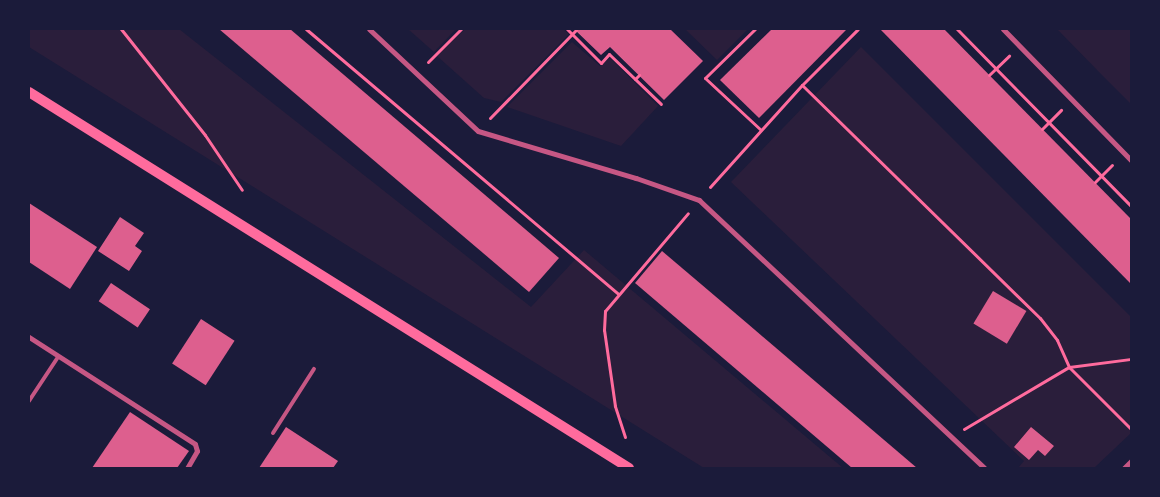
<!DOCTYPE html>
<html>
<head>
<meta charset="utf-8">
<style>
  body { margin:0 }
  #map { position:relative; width:1160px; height:497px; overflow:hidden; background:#1b1b3a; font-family:"Alegreya Sans",sans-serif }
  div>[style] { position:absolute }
  .green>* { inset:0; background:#2a1e3b }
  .building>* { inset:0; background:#dd5f8e; transform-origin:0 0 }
  .path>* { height:3px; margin:-1.5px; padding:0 1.5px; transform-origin:1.5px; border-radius:1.5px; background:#ff6b9d }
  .service>* { height:4px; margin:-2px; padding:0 2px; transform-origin:2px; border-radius:2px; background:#c65784 }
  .minor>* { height:5px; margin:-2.5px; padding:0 2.5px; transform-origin:2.5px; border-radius:2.5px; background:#c65784 }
  .secondary>* { height:10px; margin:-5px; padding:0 5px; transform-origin:5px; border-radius:5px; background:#ff6b9d }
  span { translate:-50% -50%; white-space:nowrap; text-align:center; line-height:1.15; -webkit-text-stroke:4.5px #1b1b3a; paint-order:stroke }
  .frame { position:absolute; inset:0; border:30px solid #1b1b3a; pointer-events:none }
</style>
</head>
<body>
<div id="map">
  <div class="green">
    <div style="clip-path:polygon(29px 29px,179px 29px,531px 307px,584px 250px,843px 468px,704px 468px,29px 47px)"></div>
    <div style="clip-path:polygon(408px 29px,456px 29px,434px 52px)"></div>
    <div style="clip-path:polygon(465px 29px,563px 29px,569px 34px,501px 102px,484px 98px,437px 56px)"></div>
    <div style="clip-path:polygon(685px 29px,748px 29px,717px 60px)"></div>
    <div style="clip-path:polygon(1057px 29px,1131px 29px,1131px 104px,1101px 74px)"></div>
    <div style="clip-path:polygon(572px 42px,600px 66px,610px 58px,658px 106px,621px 146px,507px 107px)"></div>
    <div style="clip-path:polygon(861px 47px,1131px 317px,1131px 433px,1094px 468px,1018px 468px,1024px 461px,731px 182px)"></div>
  </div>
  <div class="building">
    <div style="clip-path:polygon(219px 29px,290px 29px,559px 258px,529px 292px)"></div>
    <div style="clip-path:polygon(574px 29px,670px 29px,703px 61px,664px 100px,610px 47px,601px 55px)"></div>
    <div style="clip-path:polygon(772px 29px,847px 29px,759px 118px,720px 80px)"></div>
    <div style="clip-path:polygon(880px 29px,944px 29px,1131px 219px,1131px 284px)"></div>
    <div style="clip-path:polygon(29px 203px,97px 247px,70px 289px,29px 262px)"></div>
    <div style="clip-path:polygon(120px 217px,144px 233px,135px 246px,142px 251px,129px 271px,98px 251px)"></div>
    <div style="clip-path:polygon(662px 251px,748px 324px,917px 468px,852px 468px,635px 283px)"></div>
    <div style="left:111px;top:283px;width:47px;height:22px;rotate:34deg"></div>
    <div style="left:993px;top:291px;width:39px;height:38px;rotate:31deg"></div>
    <div style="left:201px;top:319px;width:40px;height:53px;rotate:33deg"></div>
    <div style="clip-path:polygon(130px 412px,189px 451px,177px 468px,92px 468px)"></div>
    <div style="clip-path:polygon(286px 427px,338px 461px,333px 468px,259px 468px)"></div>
    <div style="clip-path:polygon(1031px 427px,1054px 446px,1045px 456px,1038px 450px,1029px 460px,1014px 447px)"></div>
  </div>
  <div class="path">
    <div style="left:121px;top:29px;width:135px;rotate:51.6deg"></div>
    <div style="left:205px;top:135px;width:66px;rotate:56.1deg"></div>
    <div style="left:306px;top:29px;width:409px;rotate:40.3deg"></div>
    <div style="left:567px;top:29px;width:48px;rotate:45deg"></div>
    <div style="left:601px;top:63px;width:12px;rotate:-48deg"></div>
    <div style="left:609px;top:54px;width:72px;rotate:43.9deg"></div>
    <div style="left:755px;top:29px;width:70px;rotate:135.6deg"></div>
    <div style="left:705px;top:78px;width:76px;rotate:42.9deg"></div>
    <div style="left:957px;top:29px;width:248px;rotate:45.5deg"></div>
    <div style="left:428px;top:62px;width:47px;rotate:-45deg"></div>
    <div style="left:989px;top:75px;width:28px;rotate:-44deg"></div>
    <div style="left:635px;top:79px;width:6px;rotate:-45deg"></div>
    <div style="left:802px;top:85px;width:333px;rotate:44.4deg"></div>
    <div style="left:1040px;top:318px;width:28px;rotate:52deg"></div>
    <div style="left:1057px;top:340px;width:30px;rotate:66deg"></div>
    <div style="left:1069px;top:367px;width:88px;rotate:45deg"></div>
    <div style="left:490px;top:118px;width:123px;rotate:-45.7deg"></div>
    <div style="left:1042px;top:129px;width:27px;rotate:-45deg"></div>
    <div style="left:1095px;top:182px;width:24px;rotate:-45deg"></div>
    <div style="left:710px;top:187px;width:137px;rotate:-48deg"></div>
    <div style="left:802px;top:85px;width:79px;rotate:-45deg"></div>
    <div style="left:964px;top:429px;width:122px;rotate:-30.6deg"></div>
    <div style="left:1069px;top:367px;width:63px;rotate:-7.4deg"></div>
    <div style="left:625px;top:437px;width:33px;rotate:-108deg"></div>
    <div style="left:615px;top:406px;width:77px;rotate:-98.2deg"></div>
    <div style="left:604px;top:330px;width:19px;rotate:-87deg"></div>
    <div style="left:605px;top:311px;width:128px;rotate:-49.7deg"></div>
  </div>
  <div class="service">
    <div style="left:29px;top:401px;width:53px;rotate:-56.6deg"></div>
    <div style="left:273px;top:433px;width:76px;rotate:-57.4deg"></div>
  </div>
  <div class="minor">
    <div style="left:369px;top:29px;width:149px;rotate:43.1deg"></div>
    <div style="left:478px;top:131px;width:165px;rotate:16.6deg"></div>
    <div style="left:636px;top:178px;width:67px;rotate:19.2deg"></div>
    <div style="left:699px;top:200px;width:391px;rotate:43.2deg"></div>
    <div style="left:1003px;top:29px;width:183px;rotate:45.7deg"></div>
    <div style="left:29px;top:337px;width:197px;rotate:32.8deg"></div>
    <div style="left:195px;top:444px;width:7px;rotate:74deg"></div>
    <div style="left:197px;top:451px;width:20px;rotate:120deg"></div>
    <div style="left:1124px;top:468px;width:10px;rotate:-45deg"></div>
  </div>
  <div class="secondary">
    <div style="left:29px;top:92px;width:708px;rotate:32.07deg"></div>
  </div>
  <div class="frame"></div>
</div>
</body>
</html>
